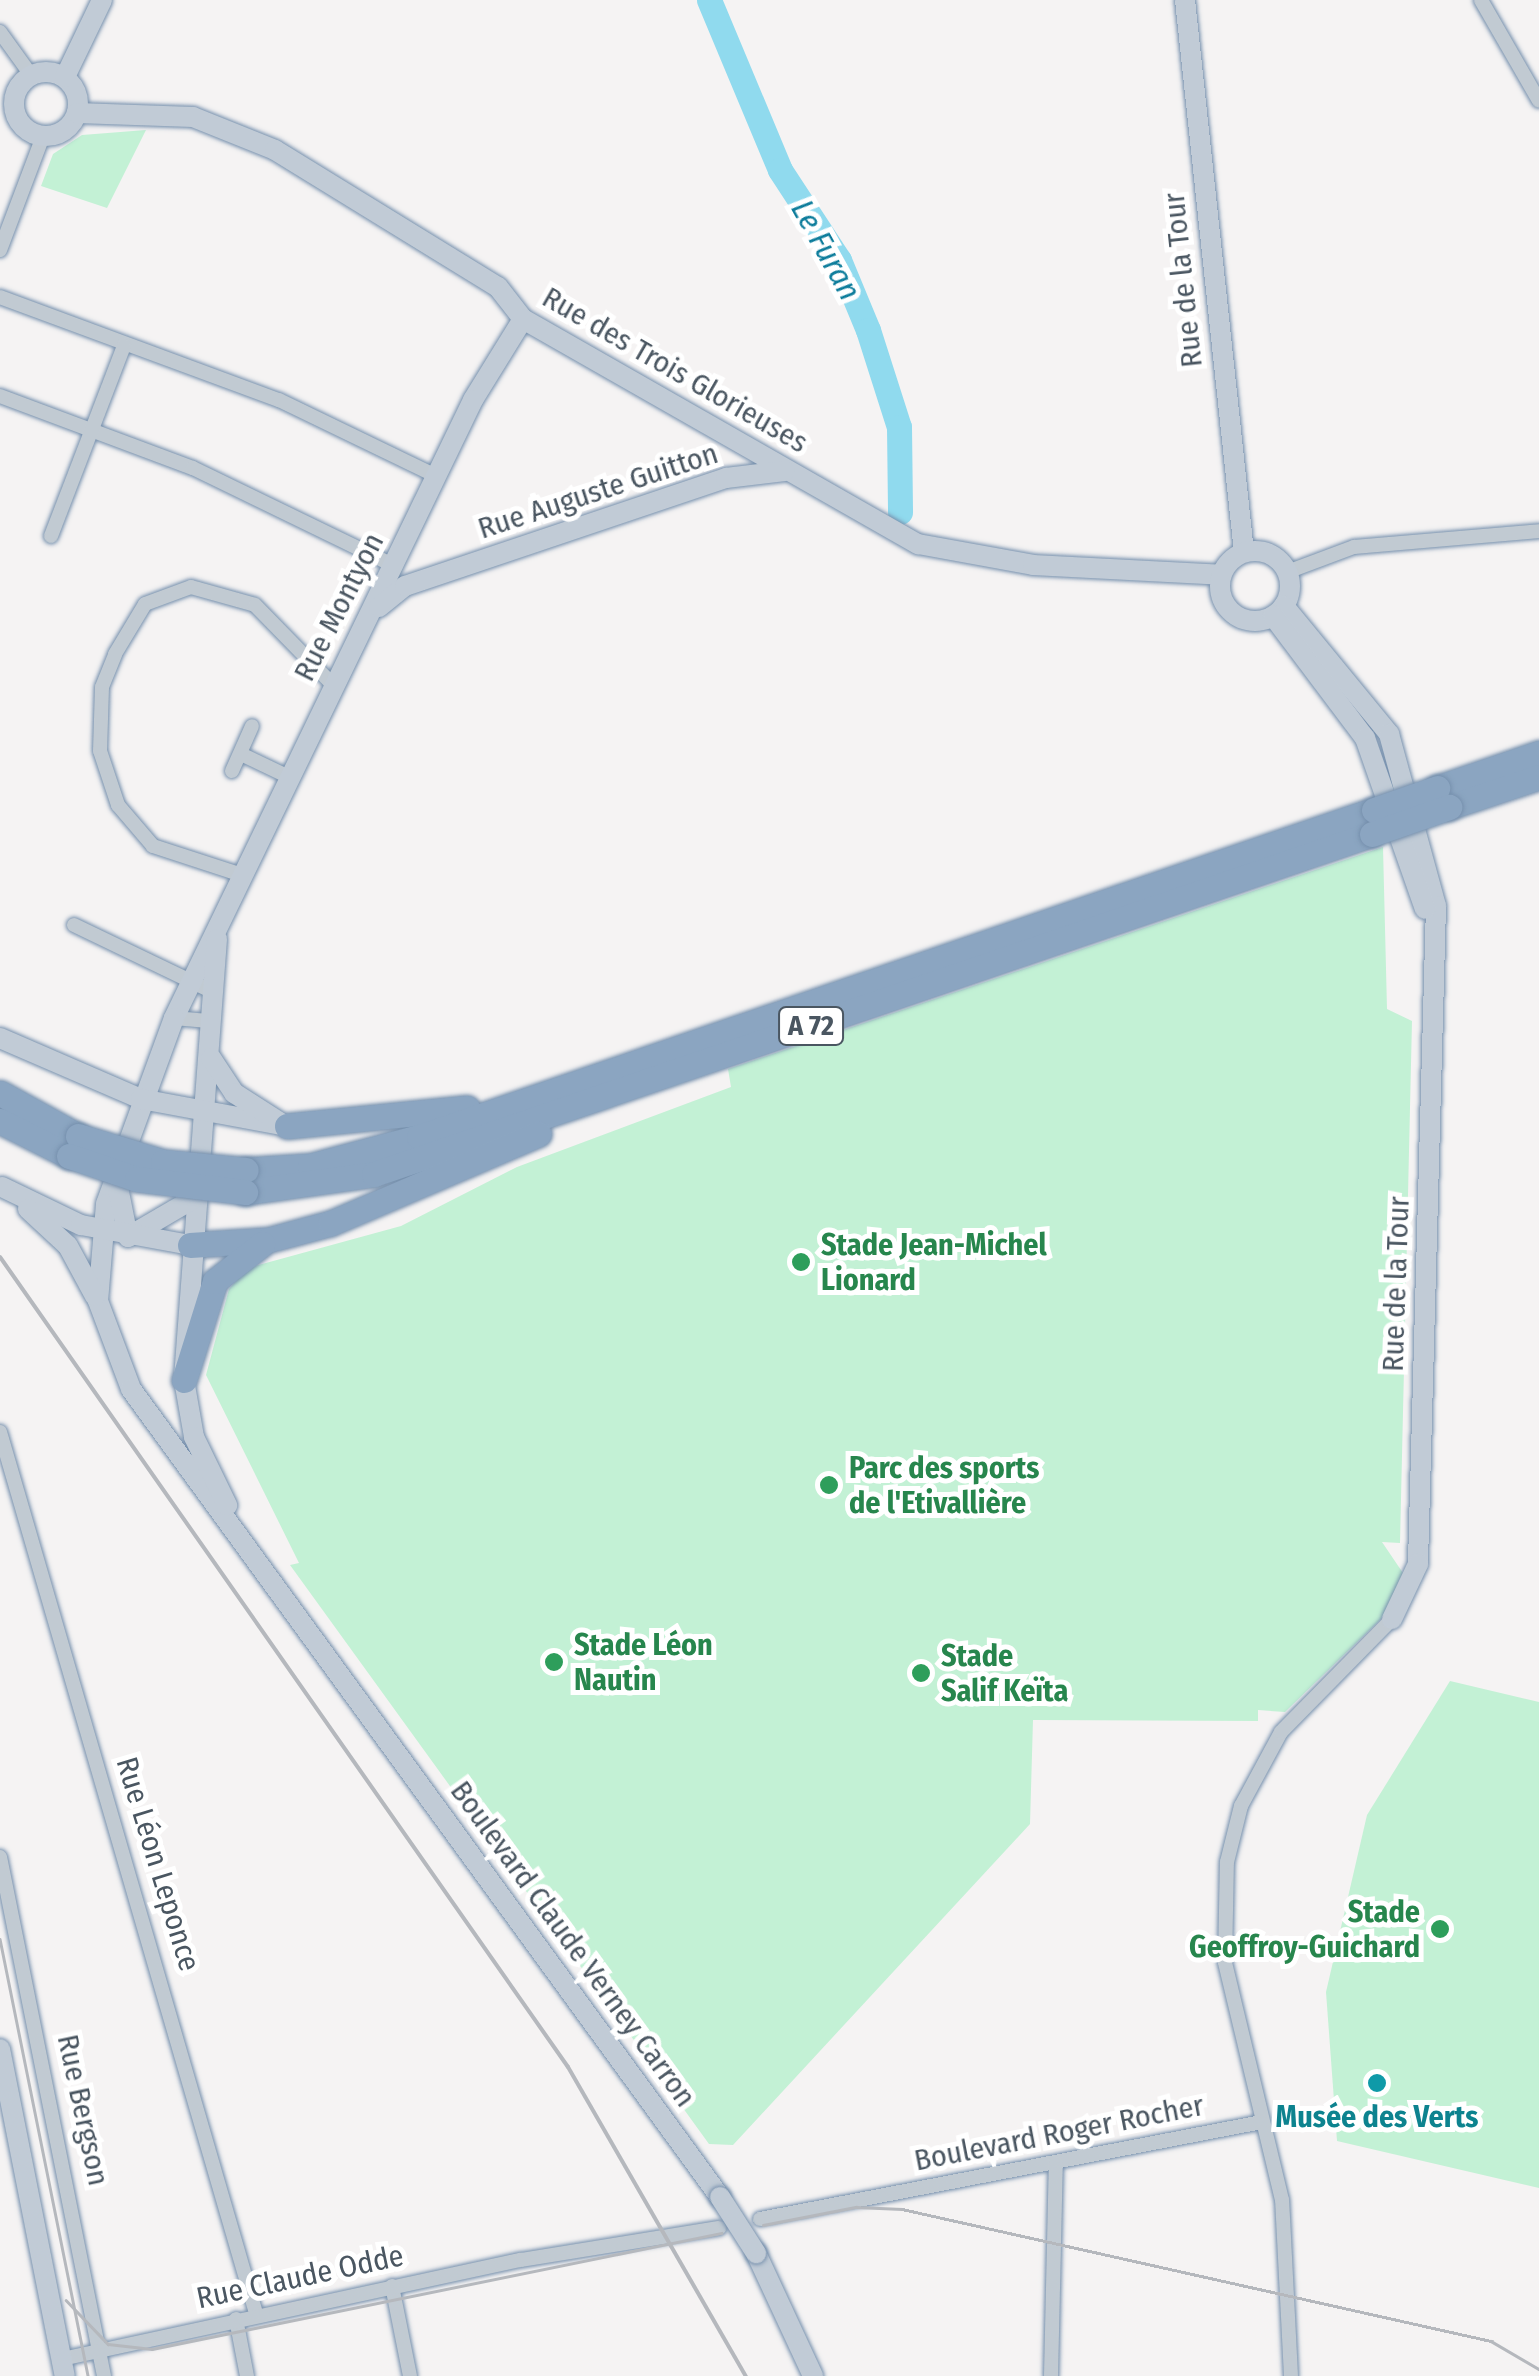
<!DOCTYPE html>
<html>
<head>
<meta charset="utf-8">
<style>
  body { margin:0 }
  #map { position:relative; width:1539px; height:2376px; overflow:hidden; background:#f5f3f3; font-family:"Fira Sans Condensed",sans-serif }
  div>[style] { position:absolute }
  .green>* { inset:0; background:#c3f1d5 }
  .river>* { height:25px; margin:-12.5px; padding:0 12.5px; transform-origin:12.5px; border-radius:12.5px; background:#90daee }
  .roads { filter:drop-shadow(0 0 2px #7690ad) drop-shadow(0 0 2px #7690ad) }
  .street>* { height:14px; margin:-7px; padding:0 7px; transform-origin:7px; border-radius:7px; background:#c1cad2 }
  .secondary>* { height:20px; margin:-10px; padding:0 10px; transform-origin:10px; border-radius:10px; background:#c1cbd6 }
  .secondary>.ring { margin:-10px; padding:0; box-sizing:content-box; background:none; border:20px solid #c1cbd6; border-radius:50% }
  .highway>* { height:25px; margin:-12.5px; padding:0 12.5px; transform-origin:12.5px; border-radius:12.5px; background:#8ba5c1 }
  .tram>* { height:2.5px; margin:-1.25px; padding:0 1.25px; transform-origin:1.25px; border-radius:1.25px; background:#b5b8bd }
  .rail>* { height:4px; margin:-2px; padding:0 2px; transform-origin:2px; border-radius:2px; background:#b5b8bd }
  .bridges { filter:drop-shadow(0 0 2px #7690ad) drop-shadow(0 0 2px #7690ad) }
  .secondary-bridge>* { height:20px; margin:-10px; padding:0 10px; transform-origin:10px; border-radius:10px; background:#c1cbd6 }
  .highway-bridge>* { height:25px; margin:-12.5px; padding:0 12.5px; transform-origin:12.5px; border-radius:12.5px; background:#8ba5c1 }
  .dots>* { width:28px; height:28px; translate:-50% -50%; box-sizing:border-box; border:5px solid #fff; border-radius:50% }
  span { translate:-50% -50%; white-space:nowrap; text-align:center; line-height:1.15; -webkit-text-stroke:10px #fff; paint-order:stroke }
  .shield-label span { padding:2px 8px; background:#fff; border:2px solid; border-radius:8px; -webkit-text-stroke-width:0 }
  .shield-label { font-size:28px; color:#4a5661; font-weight:700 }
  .street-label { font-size:30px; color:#4a5661 }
  .leisure-label { font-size:30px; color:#27864d; font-weight:700 }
  .left { translate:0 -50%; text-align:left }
  .right { translate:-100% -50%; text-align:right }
  .culture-label { font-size:30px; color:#0d838f; font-weight:700 }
  .water-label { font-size:32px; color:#0c7c9b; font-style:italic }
</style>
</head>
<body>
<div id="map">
  <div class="green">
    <div style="clip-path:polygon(146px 130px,107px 208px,41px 186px,53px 154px,82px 135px)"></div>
    <div style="clip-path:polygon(1383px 847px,1387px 1009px,1412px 1021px,1400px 1543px,1382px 1542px,1405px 1576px,1381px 1619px,1285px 1712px,1258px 1710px,1258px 1721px,1033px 1720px,1030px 1824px,733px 2145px,709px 2144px,290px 1565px,299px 1563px,206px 1375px,229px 1289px,248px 1268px,401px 1226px,517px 1167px,731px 1087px,728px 1069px)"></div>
    <div style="clip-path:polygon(1450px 1681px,1539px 1702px,1539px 2188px,1337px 2141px,1326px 1992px,1367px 1815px)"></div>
  </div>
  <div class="river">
    <div style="left:709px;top:0;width:184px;rotate:67.3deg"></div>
    <div style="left:780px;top:170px;width:108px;rotate:56.8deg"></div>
    <div style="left:839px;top:260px;width:76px;rotate:67.5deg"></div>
    <div style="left:868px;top:330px;width:102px;rotate:72.3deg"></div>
    <div style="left:899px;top:427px;width:85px;rotate:89.3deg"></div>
  </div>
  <div class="roads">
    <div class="street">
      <div style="left:1481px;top:0;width:116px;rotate:60.1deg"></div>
      <div style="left:0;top:32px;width:53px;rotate:54.2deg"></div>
      <div style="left:0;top:250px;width:122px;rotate:-69.3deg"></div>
      <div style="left:0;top:297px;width:297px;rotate:20.3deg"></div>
      <div style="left:279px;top:400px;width:174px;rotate:25.8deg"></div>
      <div style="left:0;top:396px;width:206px;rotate:20.5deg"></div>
      <div style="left:193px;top:468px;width:225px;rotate:25.9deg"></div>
      <div style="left:51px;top:536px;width:204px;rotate:-69deg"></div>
      <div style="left:1287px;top:572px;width:72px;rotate:-20.5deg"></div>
      <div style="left:1354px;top:547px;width:186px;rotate:-4.9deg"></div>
      <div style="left:243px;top:755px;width:51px;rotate:25.6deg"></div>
      <div style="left:232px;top:771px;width:49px;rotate:-66deg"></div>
      <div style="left:242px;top:875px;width:94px;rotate:-162deg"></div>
      <div style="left:153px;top:846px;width:54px;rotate:-130.5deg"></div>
      <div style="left:118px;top:805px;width:57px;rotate:-108.4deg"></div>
      <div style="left:100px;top:751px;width:64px;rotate:-88.2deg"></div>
      <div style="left:102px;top:687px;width:35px;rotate:-68deg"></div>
      <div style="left:115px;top:654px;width:58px;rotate:-59deg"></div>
      <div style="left:145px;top:604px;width:49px;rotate:-20.3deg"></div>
      <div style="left:191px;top:587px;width:66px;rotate:15.7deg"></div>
      <div style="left:255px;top:605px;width:112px;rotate:45.7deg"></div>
      <div style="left:74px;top:925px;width:152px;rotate:25.7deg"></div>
      <div style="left:174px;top:1018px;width:37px;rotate:5deg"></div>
      <div style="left:0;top:1432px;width:917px;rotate:73.8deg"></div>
      <div style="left:0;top:1857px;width:529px;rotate:78.67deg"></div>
      <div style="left:760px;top:2219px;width:511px;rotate:-10.94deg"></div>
      <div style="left:392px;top:2286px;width:92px;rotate:78.7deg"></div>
      <div style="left:236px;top:2319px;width:58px;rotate:79.1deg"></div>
      <div style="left:62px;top:2359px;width:470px;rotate:-12.2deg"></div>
      <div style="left:521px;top:2260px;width:201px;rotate:-9.2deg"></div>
      <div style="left:1051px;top:2376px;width:213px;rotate:-88.7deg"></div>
      <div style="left:1291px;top:2376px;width:176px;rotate:-92.9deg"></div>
      <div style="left:1282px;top:2200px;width:245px;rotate:-103.5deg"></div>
      <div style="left:1225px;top:1962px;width:100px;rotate:-88.9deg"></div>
      <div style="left:1227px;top:1862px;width:58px;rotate:-76deg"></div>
      <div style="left:1241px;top:1806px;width:84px;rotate:-61.6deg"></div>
      <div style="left:1281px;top:1732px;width:158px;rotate:-45.5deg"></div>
    </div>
    <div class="secondary">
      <div style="left:1185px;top:0;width:555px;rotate:83.9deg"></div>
      <div class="ring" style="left:14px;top:72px;width:44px;height:44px"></div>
      <div style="left:65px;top:77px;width:85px;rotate:-64.3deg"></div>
      <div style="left:77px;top:113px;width:116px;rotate:2deg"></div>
      <div style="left:193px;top:117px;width:88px;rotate:21.9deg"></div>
      <div style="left:275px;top:150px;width:262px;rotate:31.6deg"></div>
      <div style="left:498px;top:287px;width:41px;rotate:52deg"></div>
      <div style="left:523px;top:319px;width:455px;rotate:29.7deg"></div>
      <div style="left:918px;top:544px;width:117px;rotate:10.3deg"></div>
      <div style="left:1033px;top:565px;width:188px;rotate:3deg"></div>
      <div style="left:523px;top:319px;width:95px;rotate:121.7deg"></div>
      <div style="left:473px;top:400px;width:687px;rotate:115.82deg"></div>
      <div style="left:174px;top:1018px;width:198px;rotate:110.1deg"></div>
      <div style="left:106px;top:1204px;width:97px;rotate:94.7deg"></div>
      <div style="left:98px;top:1301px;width:94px;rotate:69.4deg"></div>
      <div style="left:131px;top:1389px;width:1000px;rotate:53.91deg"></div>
      <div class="ring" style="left:1220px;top:551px;width:50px;height:50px"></div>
      <div style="left:1284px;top:606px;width:166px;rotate:50.6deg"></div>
      <div style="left:1389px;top:734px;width:178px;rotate:74.7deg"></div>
      <div style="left:1436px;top:906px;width:658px;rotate:91.57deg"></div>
      <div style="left:1418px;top:1564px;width:61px;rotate:115.3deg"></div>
      <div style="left:379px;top:607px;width:33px;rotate:-39deg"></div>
      <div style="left:405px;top:586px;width:339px;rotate:-18.6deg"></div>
      <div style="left:726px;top:478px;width:59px;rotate:-6.8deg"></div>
      <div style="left:1273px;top:616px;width:153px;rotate:53deg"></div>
      <div style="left:1365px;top:738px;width:181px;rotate:70.7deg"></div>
      <div style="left:217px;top:939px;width:442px;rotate:94.3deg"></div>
      <div style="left:184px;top:1380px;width:58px;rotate:80deg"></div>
      <div style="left:194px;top:1437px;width:76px;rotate:64.1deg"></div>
      <div style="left:0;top:1038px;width:154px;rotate:23.4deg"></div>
      <div style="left:141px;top:1099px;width:148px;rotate:10.5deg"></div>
      <div style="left:211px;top:1058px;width:42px;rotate:56.7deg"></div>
      <div style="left:234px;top:1093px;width:56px;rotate:32.6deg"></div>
      <div style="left:117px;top:1182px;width:56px;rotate:78.7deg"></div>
      <div style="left:128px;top:1237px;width:75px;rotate:-30.3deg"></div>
      <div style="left:2px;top:1187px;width:88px;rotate:25.7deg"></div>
      <div style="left:81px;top:1225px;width:111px;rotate:10.4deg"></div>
      <div style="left:28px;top:1209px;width:54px;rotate:42.8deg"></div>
      <div style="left:68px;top:1246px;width:57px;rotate:61.6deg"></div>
      <div style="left:0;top:2049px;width:333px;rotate:78.8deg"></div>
      <div style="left:756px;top:2253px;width:136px;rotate:65.1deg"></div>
    </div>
    <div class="highway">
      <div style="left:1437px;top:788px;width:108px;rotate:-18.9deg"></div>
      <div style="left:1449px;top:807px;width:95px;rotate:-18.4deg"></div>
      <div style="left:0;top:1093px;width:89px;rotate:28.9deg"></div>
      <div style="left:0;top:1121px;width:77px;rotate:26.9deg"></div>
      <div style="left:287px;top:1126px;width:181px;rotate:-5.7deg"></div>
      <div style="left:246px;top:1170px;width:64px;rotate:-3.6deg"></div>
      <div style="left:310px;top:1166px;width:113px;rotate:-14.9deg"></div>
      <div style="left:419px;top:1137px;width:1009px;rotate:-18.9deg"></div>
      <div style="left:245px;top:1192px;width:130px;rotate:-7.9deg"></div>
      <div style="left:374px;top:1174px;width:1054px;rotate:-18.81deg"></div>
      <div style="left:190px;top:1245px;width:78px;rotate:-3.7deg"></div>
      <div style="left:268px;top:1240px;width:65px;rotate:-15.1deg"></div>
      <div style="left:331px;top:1223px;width:226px;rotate:-23.2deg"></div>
      <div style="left:184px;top:1380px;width:104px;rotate:-72.6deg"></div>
      <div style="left:215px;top:1281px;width:60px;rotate:-38.2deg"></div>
    </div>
  </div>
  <div class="tram">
    <div style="left:0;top:1939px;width:446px;rotate:78.6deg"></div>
    <div style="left:763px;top:2225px;width:95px;rotate:-11deg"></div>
    <div style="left:856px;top:2207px;width:46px;rotate:2.5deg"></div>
    <div style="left:902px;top:2209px;width:604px;rotate:12.63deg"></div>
    <div style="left:1491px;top:2341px;width:56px;rotate:30.3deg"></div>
    <div style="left:66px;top:2300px;width:61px;rotate:46.3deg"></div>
    <div style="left:108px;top:2344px;width:44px;rotate:6.5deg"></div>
    <div style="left:152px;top:2349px;width:581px;rotate:-11.52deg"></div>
  </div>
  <div class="rail">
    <div style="left:0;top:1257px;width:989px;rotate:54.96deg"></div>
    <div style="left:568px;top:2067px;width:357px;rotate:60.1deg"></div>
  </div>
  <div class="bridges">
    <div class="secondary-bridge">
      <div style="left:720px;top:2197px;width:67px;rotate:57.3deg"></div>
    </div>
    <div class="highway-bridge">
      <div style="left:1374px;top:810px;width:67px;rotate:-19.2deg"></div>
      <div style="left:1372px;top:834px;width:82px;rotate:-19.3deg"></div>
      <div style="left:78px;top:1136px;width:89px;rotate:17deg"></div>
      <div style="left:163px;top:1162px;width:83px;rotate:5.5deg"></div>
      <div style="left:69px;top:1156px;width:72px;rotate:18.7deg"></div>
      <div style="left:137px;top:1179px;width:109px;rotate:6.9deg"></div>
    </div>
  </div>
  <div class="dots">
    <div style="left:801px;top:1262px;background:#2e9e5b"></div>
    <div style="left:829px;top:1485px;background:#2e9e5b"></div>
    <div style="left:554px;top:1662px;background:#2e9e5b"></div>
    <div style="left:921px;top:1673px;background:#2e9e5b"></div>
    <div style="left:1440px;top:1929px;background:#2e9e5b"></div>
    <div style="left:1377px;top:2083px;background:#0f9aa8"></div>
  </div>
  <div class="shield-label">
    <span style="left:811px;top:1026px">A 72</span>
  </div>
  <div class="street-label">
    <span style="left:1183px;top:280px;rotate:-96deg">Rue de la Tour</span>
    <span style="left:675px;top:370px;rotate:30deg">Rue des Trois Glorieuses</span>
    <span style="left:598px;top:491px;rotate:-18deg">Rue Auguste Guitton</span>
    <span style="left:339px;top:607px;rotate:-63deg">Rue Montyon</span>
    <span style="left:1396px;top:1284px;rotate:-88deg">Rue de la Tour</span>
    <span style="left:158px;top:1864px;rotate:73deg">Rue Léon Leponce</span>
    <span style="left:573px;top:1944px;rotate:54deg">Boulevard Claude Verney Carron</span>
    <span style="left:83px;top:2110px;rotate:78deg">Rue Bergson</span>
    <span style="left:1059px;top:2133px;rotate:-11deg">Boulevard Roger Rocher</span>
    <span style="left:300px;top:2277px;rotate:-12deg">Rue Claude Odde</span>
  </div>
  <div class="leisure-label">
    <span class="left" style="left:821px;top:1262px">Stade Jean-Michel<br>Lionard</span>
    <span class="left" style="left:849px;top:1485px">Parc des sports<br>de l'Etivallière</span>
    <span class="left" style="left:574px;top:1662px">Stade Léon<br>Nautin</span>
    <span class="left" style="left:941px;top:1673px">Stade<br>Salif Keïta</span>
    <span class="right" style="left:1420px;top:1929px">Stade<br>Geoffroy-Guichard</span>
  </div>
  <div class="culture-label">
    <span style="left:1377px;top:2117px">Musée des Verts</span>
  </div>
  <div class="water-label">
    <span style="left:826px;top:250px;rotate:61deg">Le Furan</span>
  </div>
</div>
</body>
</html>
